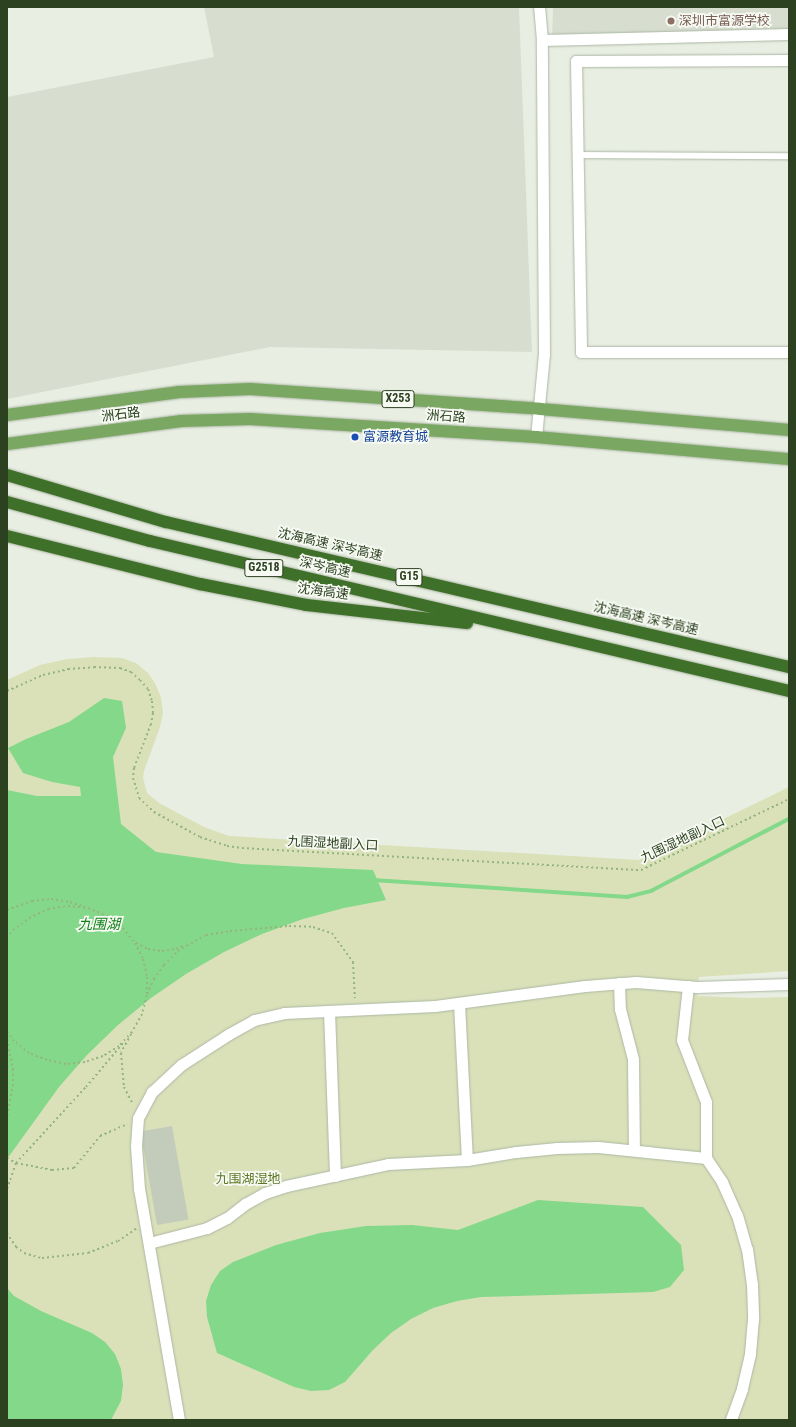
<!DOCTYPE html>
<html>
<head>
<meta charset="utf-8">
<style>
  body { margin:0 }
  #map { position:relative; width:796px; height:1427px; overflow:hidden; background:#e8eee2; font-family:"Roboto Condensed","Noto Sans SC",sans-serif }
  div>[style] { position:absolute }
  .built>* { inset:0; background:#d7ded0 }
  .green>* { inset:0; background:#dae1b9 }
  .water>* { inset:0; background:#84d88a }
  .stream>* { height:3.5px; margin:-1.75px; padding:0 1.75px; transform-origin:1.75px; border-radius:1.75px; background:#84d88a }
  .building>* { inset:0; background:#c3ccba; transform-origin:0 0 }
  .path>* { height:2px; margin-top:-1px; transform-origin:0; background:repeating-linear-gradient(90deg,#95b57f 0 2px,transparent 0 5px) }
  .roads { filter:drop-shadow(0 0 1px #acb7a4) drop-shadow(0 0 1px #acb7a4) }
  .lane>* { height:5.5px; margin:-2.75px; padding:0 2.75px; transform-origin:2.75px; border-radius:2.75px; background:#fff }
  .street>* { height:11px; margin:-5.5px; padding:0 5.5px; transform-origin:5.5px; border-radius:5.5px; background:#fff }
  .primary>* { height:12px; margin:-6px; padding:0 6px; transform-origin:6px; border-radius:6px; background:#7aa862 }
  .highway>* { height:12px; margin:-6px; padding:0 6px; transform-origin:6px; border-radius:6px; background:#3e7029 }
  .dots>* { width:11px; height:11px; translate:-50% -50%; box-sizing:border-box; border:2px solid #f7faf3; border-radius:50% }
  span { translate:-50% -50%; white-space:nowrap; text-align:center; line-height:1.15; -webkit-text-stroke:3.5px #f7faf3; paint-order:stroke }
  .shield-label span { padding:1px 3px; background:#f7faf3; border:1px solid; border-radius:3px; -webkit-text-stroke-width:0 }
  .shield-label { font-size:12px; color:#2c4120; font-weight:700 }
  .education-label { font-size:13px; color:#785e54 }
  .left { translate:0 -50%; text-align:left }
  .street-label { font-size:13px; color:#2c4120 }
  .transit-label { font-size:13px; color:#164399 }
  .park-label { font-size:13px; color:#5f7725 }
  .water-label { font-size:14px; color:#13831c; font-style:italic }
  .frame { position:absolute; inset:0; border:8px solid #2c4120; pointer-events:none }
</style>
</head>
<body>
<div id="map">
  <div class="built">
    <div style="clip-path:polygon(204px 7px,519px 7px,532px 352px,270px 347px,7px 399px,7px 97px,214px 57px)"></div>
    <div style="clip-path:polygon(553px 7px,789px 7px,789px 34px,552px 39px)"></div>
  </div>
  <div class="green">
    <div style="clip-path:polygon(94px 657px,122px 658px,136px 663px,148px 673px,156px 685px,161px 698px,163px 713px,160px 727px,144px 771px,143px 778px,147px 793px,159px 803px,204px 827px,229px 836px,639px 860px,789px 787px,789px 971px,699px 977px,697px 996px,749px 998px,789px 997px,789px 1420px,7px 1420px,7px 680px,40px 665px,67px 659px)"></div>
  </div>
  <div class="water">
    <div style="clip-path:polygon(104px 698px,122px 701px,126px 728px,113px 757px,121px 824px,156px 852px,242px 864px,373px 870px,386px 900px,344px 908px,303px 919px,262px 934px,224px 952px,186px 974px,151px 998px,118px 1025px,87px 1055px,59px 1087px,7px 1159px,7px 790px,37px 796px,81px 796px,80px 787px,52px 782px,23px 773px,8px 748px,26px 739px,69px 722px)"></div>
    <div style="clip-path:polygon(538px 1200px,643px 1207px,681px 1245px,684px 1270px,670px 1287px,653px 1292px,481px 1297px,457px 1301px,433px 1308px,411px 1319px,391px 1333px,373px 1350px,345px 1382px,329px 1390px,311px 1391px,294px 1387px,217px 1353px,207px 1317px,206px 1301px,211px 1285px,220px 1271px,233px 1262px,276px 1245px,320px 1233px,366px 1226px,412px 1225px,458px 1230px)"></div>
    <div style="clip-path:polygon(7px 1288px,14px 1296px,41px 1311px,92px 1333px,105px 1342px,115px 1354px,121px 1369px,123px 1385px,121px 1401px,111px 1420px,7px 1420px)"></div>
  </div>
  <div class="stream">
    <div style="left:373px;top:880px;width:255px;rotate:3.8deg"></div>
    <div style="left:627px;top:897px;width:25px;rotate:-14deg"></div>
    <div style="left:651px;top:891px;width:156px;rotate:-27.6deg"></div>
  </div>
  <div class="building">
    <div style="left:172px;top:1126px;width:95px;height:32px;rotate:80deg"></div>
  </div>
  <div class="path">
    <div style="left:7px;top:691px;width:39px;rotate:-24deg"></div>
    <div style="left:43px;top:675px;width:26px;rotate:-13deg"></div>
    <div style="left:68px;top:669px;width:26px;rotate:-4deg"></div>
    <div style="left:94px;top:667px;width:26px;rotate:2deg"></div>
    <div style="left:120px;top:668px;width:12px;rotate:20deg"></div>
    <div style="left:131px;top:672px;width:12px;rotate:42deg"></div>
    <div style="left:140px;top:680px;width:12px;rotate:48deg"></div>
    <div style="left:148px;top:689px;width:13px;rotate:72deg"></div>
    <div style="left:152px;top:701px;width:12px;rotate:85deg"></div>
    <div style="left:153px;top:713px;width:11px;rotate:100deg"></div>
    <div style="left:151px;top:724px;width:47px;rotate:111.1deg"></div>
    <div style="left:134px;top:768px;width:10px;rotate:96deg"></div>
    <div style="left:133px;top:778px;width:21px;rotate:73deg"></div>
    <div style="left:139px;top:798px;width:21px;rotate:43deg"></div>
    <div style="left:154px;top:812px;width:52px;rotate:28.5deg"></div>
    <div style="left:200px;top:837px;width:28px;rotate:18deg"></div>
    <div style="left:227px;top:846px;width:15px;rotate:8deg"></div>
    <div style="left:242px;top:848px;width:400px;rotate:3.2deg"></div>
    <div style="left:641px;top:870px;width:164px;rotate:-25.6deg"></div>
    <div style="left:7px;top:910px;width:27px;rotate:-20deg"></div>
    <div style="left:32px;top:901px;width:19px;rotate:-6deg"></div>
    <div style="left:51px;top:899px;width:19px;rotate:9deg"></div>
    <div style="left:70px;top:902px;width:16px;rotate:18deg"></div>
    <div style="left:7px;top:938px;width:10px;rotate:-53deg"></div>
    <div style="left:13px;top:930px;width:20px;rotate:-37deg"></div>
    <div style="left:29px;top:918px;width:21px;rotate:-25deg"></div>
    <div style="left:48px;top:909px;width:20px;rotate:-9deg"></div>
    <div style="left:68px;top:906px;width:20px;rotate:6deg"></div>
    <div style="left:88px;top:908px;width:21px;rotate:23deg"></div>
    <div style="left:107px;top:916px;width:20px;rotate:37deg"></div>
    <div style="left:123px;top:928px;width:19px;rotate:51deg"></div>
    <div style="left:135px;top:943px;width:18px;rotate:63deg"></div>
    <div style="left:143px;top:959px;width:18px;rotate:77deg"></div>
    <div style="left:147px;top:977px;width:18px;rotate:90deg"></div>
    <div style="left:147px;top:995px;width:20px;rotate:105deg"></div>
    <div style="left:142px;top:1014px;width:21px;rotate:119deg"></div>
    <div style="left:132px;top:1032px;width:19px;rotate:133deg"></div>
    <div style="left:119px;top:1046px;width:19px;rotate:148deg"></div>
    <div style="left:103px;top:1056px;width:19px;rotate:162deg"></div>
    <div style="left:85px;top:1062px;width:19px;rotate:174deg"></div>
    <div style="left:66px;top:1064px;width:19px;rotate:-168deg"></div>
    <div style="left:47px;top:1060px;width:19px;rotate:-159deg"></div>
    <div style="left:29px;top:1053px;width:19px;rotate:-141deg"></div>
    <div style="left:14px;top:1041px;width:11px;rotate:-128deg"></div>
    <div style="left:136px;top:943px;width:13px;rotate:27deg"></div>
    <div style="left:148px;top:949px;width:14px;rotate:8deg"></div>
    <div style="left:162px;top:951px;width:14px;rotate:-8deg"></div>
    <div style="left:176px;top:949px;width:10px;rotate:-24deg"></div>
    <div style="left:147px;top:994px;width:17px;rotate:-65deg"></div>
    <div style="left:154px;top:979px;width:17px;rotate:-54deg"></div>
    <div style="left:164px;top:965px;width:20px;rotate:-45deg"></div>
    <div style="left:178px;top:951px;width:32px;rotate:-30deg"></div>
    <div style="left:206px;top:935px;width:24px;rotate:-9deg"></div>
    <div style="left:230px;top:931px;width:59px;rotate:-4.8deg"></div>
    <div style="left:289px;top:926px;width:24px;rotate:2deg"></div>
    <div style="left:313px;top:927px;width:20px;rotate:18deg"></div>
    <div style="left:332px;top:933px;width:36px;rotate:54deg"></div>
    <div style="left:353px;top:962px;width:36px;rotate:87deg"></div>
    <div style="left:131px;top:1034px;width:21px;rotate:118deg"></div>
    <div style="left:121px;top:1053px;width:34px;rotate:85deg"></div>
    <div style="left:124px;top:1087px;width:20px;rotate:63deg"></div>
    <div style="left:7px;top:1039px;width:31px;rotate:79deg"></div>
    <div style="left:13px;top:1069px;width:15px;rotate:90deg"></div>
    <div style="left:13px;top:1084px;width:34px;rotate:100deg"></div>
    <div style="left:7px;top:1158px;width:10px;rotate:29deg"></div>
    <div style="left:16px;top:1163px;width:37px;rotate:11deg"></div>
    <div style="left:52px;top:1170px;width:22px;rotate:-5deg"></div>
    <div style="left:74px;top:1168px;width:41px;rotate:-50.9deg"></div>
    <div style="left:100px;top:1136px;width:30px;rotate:-24deg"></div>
    <div style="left:7px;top:1189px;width:28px;rotate:-71deg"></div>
    <div style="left:16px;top:1163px;width:103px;rotate:-47.4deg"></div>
    <div style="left:86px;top:1087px;width:59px;rotate:-49.8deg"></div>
    <div style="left:7px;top:1233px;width:17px;rotate:57deg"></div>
    <div style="left:16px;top:1247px;width:10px;rotate:37deg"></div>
    <div style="left:24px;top:1253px;width:19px;rotate:16deg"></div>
    <div style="left:42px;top:1258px;width:46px;rotate:-6.2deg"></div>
    <div style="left:88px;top:1253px;width:32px;rotate:-22deg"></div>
    <div style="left:118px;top:1241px;width:22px;rotate:-34deg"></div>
  </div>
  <div class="roads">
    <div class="lane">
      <div style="left:577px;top:155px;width:212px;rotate:0.3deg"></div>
    </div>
    <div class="street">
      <div style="left:542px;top:40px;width:247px;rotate:-1.4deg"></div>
      <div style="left:789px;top:60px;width:213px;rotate:179.7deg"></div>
      <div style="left:576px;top:61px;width:291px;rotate:89deg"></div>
      <div style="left:581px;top:352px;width:208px"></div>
      <div style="left:536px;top:437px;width:83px;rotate:-84.5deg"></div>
      <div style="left:544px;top:354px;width:314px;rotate:-90.4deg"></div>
      <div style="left:542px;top:40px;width:33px;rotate:-95deg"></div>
      <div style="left:619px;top:983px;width:26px;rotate:88deg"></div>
      <div style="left:620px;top:1009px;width:52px;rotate:75.4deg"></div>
      <div style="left:633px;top:1059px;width:91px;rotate:89.4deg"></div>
      <div style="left:688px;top:986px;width:54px;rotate:96.3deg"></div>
      <div style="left:682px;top:1040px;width:66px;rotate:68.8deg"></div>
      <div style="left:706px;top:1102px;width:56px;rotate:90deg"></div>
      <div style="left:706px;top:1158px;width:29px;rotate:56deg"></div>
      <div style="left:722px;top:1182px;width:36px;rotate:66deg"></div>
      <div style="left:737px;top:1215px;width:35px;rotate:74deg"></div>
      <div style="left:747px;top:1249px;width:35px;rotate:82deg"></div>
      <div style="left:752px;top:1284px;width:35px;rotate:88deg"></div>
      <div style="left:753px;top:1319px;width:35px;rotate:95deg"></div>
      <div style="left:750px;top:1354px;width:36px;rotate:103deg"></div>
      <div style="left:742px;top:1389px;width:33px;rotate:110deg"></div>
      <div style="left:459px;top:1003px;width:157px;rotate:87.1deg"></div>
      <div style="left:329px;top:1011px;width:165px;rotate:87.9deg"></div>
      <div style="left:149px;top:1243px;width:60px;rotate:-14.5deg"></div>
      <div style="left:207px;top:1228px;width:22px;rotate:-27deg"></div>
      <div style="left:227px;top:1218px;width:23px;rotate:-38deg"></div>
      <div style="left:245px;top:1204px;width:23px;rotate:-29deg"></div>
      <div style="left:265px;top:1193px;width:22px;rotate:-18deg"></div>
      <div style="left:286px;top:1186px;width:104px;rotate:-12.2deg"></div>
      <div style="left:388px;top:1164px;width:79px;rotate:-2.9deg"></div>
      <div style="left:467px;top:1160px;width:50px;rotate:-9.3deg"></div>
      <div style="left:516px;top:1152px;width:41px;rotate:-5.6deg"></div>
      <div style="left:557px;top:1148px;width:41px;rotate:-1.4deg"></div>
      <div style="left:598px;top:1147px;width:109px;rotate:5.8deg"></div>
      <div style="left:179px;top:1420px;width:234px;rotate:-99.8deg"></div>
      <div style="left:139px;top:1189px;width:43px;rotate:-94deg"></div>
      <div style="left:136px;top:1146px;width:28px;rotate:-86deg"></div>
      <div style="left:138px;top:1118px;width:30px;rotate:-62deg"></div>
      <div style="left:152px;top:1092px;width:40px;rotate:-43deg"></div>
      <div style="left:181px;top:1065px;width:57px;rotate:-32.9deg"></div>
      <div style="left:229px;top:1034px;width:29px;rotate:-29deg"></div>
      <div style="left:254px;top:1020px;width:31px;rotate:-13deg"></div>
      <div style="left:284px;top:1013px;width:151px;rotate:-2.7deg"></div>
      <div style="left:435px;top:1006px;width:151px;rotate:-7.6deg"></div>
      <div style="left:585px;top:986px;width:51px;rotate:-4.5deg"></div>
      <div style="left:636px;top:982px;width:61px;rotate:4.7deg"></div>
      <div style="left:697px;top:987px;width:92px;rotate:-1.9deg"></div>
    </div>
    <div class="primary">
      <div style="left:7px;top:415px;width:174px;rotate:-7.6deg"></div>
      <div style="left:179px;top:392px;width:71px;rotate:-2.4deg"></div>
      <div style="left:250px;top:389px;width:291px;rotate:3.9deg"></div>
      <div style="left:540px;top:409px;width:250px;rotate:4.8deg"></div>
      <div style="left:7px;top:444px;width:176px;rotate:-7.5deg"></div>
      <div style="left:181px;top:421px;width:69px;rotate:-1.7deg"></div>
      <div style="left:250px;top:419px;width:287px;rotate:3.6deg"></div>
      <div style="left:536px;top:437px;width:254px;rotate:5deg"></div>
    </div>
    <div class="highway">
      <div style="left:7px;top:475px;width:166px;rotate:16.5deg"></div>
      <div style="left:166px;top:522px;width:640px;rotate:13.1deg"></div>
      <div style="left:7px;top:502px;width:148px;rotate:15.3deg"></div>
      <div style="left:150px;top:541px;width:656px;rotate:13.21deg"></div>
      <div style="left:7px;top:536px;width:199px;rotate:14deg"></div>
      <div style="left:200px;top:584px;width:108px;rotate:11.2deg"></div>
      <div style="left:306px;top:605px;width:162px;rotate:6.4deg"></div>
    </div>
  </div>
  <div class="dots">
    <div style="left:671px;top:21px;background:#8d6e63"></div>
    <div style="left:355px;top:437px;background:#1a4fb4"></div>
  </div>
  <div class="shield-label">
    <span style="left:398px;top:399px">X253</span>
    <span style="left:264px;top:568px">G2518</span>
    <span style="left:409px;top:577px">G15</span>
  </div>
  <div class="education-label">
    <span class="left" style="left:679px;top:21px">深圳市富源学校</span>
  </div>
  <div class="street-label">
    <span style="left:121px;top:415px;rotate:-7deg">洲石路</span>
    <span style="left:446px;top:417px;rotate:4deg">洲石路</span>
    <span style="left:330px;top:545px;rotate:13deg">沈海高速 深岑高速</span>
    <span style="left:325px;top:568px;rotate:13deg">深岑高速</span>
    <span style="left:323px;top:592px;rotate:8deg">沈海高速</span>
    <span style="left:646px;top:619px;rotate:13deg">沈海高速 深岑高速</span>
    <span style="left:683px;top:840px;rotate:-25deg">九围湿地副入口</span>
    <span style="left:333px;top:844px;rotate:3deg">九围湿地副入口</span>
  </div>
  <div class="transit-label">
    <span class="left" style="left:363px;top:437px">富源教育城</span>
  </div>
  <div class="park-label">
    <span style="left:248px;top:1179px">九围湖湿地</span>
  </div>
  <div class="water-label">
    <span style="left:99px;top:924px">九围湖</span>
  </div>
  <div class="frame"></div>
</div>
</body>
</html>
